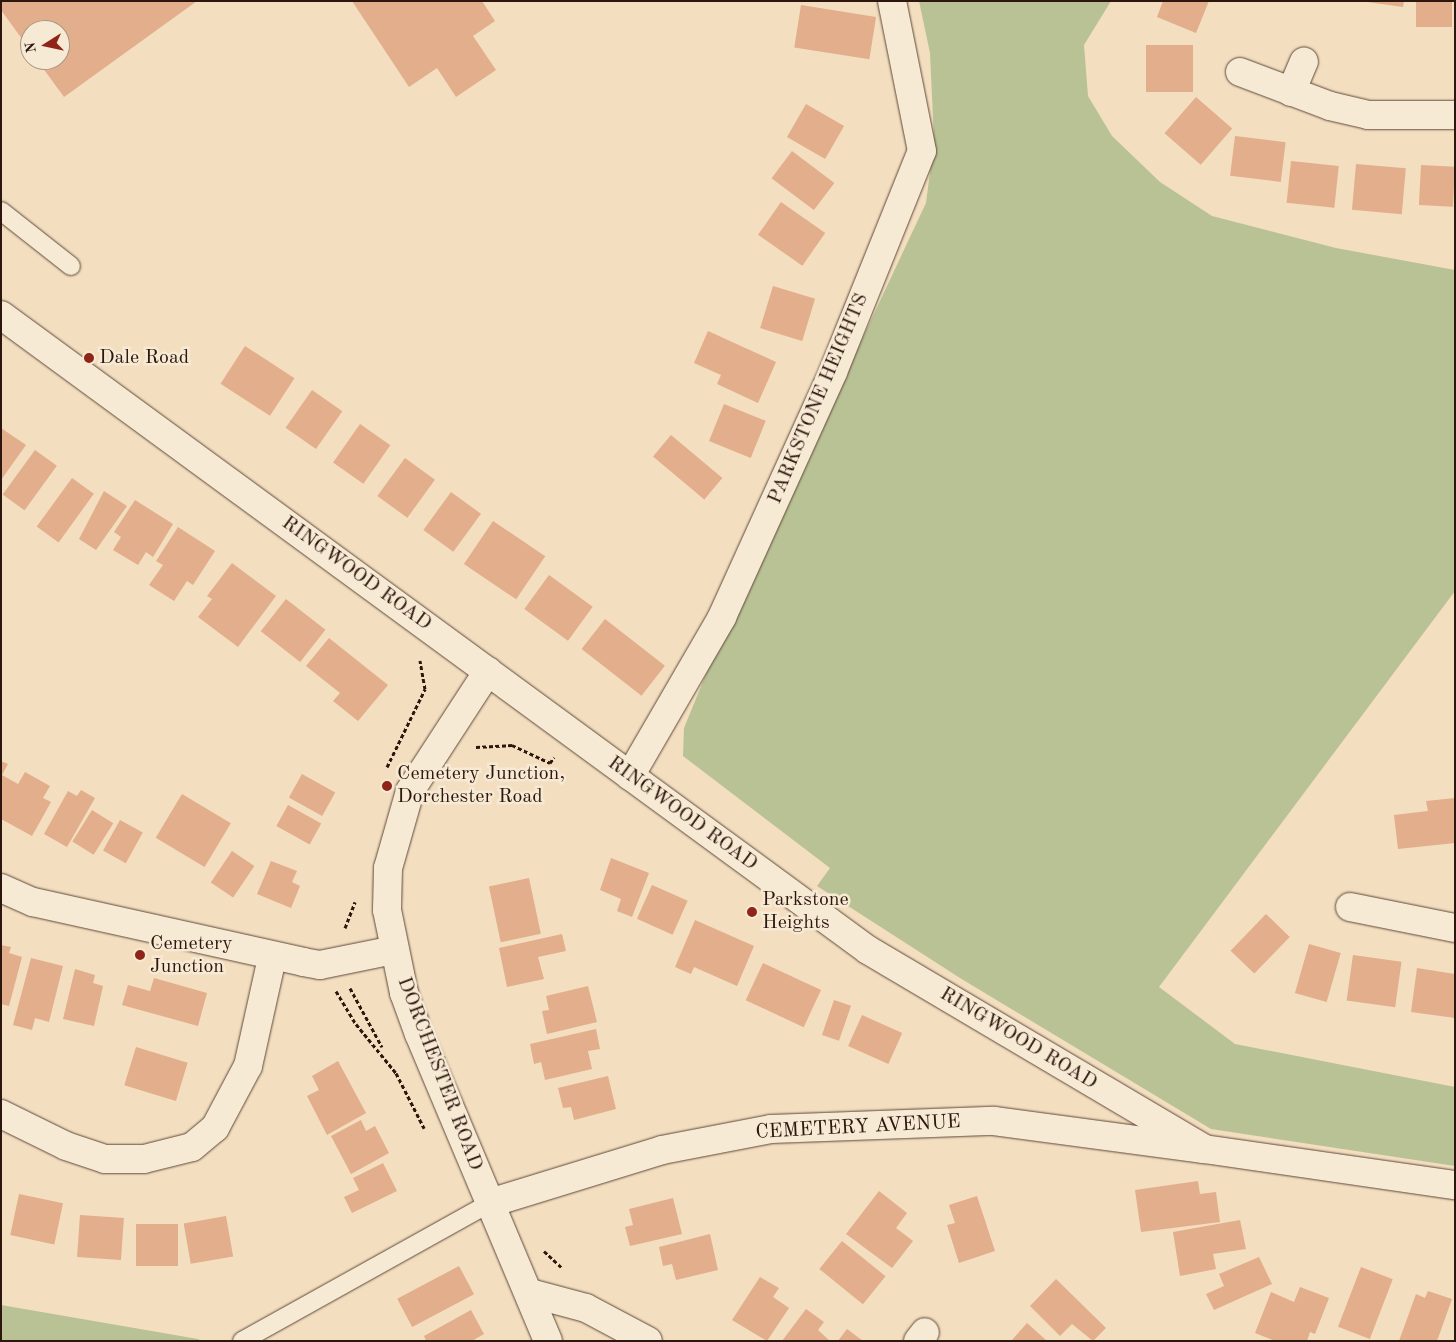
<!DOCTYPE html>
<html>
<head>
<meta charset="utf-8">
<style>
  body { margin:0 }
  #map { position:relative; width:1456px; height:1342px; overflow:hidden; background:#f3debf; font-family:"Old Standard TT",serif }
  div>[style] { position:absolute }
  .green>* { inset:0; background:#b9c294 }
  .building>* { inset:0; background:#e2ae8b; transform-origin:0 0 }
  .path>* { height:3px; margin-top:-1.5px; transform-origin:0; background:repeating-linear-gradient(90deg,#2d160d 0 4px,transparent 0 6.5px) }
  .roads { filter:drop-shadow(0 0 1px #5e483a) drop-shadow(0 0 1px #5e483a) }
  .lane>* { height:18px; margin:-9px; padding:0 9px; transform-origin:9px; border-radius:9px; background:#f7ead5 }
  .street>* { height:28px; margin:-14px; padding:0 14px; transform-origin:14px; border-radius:14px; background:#f7ead5 }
  .secondary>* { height:28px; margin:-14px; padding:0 14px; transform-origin:14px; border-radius:14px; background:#f7ead5 }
  .dots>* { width:14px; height:14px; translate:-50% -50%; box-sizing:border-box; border:2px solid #f7ead5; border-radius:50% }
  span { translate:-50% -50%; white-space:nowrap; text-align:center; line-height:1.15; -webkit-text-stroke:5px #f7ead5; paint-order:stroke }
  .poi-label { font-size:20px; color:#2d160d }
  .left { translate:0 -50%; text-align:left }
  .street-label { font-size:20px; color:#2d160d }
  .frame { position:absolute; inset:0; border:2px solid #2d160d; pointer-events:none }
  .north { position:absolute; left:20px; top:20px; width:50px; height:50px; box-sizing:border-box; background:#f7ead5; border:1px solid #a69585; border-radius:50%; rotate:260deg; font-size:14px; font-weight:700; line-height:20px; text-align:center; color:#2d160d }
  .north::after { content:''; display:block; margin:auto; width:18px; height:22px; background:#8f2418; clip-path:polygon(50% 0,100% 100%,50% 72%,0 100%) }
</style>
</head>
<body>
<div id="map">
  <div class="green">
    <div style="clip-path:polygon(919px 1px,1111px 1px,1084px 45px,1088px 96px,1112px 136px,1160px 182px,1212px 216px,1336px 248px,1455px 270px,1455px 591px,1159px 987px,1235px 1044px,1455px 1087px,1455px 1166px,1211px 1129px,960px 978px,817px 886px,830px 868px,683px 756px,684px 728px,715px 652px,926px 203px,934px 140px,930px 53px)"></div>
    <div style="clip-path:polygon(1px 1305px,198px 1339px,201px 1341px,1px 1341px)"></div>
  </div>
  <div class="building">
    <div style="clip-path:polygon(1px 1px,197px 1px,64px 97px,37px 60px,60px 60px,60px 30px,30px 30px,30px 50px,1px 10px)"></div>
    <div style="clip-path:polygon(352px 1px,482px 1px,495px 21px,473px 36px,496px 70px,456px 97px,437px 68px,409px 87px)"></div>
    <div style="clip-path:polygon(1163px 1px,1209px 1px,1196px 33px,1157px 17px)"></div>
    <div style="clip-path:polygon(1360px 1px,1404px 1px,1403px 7px)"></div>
    <div style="left:1416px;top:1px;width:36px;height:26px"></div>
    <div style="left:801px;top:5px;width:76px;height:43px;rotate:9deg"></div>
    <div style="left:1146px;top:45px;width:47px;height:47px"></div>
    <div style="left:1196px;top:97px;width:48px;height:48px;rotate:41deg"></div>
    <div style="left:806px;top:104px;width:44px;height:38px;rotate:30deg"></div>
    <div style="left:1235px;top:136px;width:51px;height:40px;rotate:7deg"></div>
    <div style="left:792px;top:151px;width:53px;height:34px;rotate:37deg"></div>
    <div style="left:1291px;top:161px;width:48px;height:42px;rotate:6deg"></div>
    <div style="left:1356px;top:164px;width:50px;height:46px;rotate:5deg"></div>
    <div style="left:1421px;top:165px;width:34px;height:40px;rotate:3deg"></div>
    <div style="left:781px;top:202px;width:54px;height:40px;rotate:35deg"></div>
    <div style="left:773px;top:286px;width:44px;height:44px;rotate:17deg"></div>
    <div style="clip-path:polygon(708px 331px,776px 362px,758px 403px,717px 384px,721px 375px,694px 363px)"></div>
    <div style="left:245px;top:346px;width:59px;height:45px;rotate:33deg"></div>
    <div style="left:312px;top:390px;width:37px;height:46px;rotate:35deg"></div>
    <div style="left:724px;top:404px;width:45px;height:40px;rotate:22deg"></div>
    <div style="left:360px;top:424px;width:37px;height:47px;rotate:35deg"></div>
    <div style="clip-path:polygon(1px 428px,26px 445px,1px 480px)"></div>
    <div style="left:671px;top:435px;width:67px;height:28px;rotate:40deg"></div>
    <div style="left:35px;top:450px;width:27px;height:55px;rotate:36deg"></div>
    <div style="left:405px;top:458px;width:37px;height:47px;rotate:36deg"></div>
    <div style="left:72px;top:478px;width:27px;height:60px;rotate:36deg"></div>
    <div style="clip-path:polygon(104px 491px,127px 506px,96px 550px,79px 539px)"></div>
    <div style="left:451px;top:492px;width:37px;height:47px;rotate:36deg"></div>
    <div style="clip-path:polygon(135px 500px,173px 524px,153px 557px,146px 552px,138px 565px,113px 550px,121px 537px,114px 532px)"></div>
    <div style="left:493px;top:521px;width:63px;height:52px;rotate:34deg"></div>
    <div style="clip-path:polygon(178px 527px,215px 551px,193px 585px,187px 581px,174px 601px,149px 585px,163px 565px,156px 561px)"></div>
    <div style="clip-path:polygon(232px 563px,276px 596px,238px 647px,198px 617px,212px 599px,207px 596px)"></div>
    <div style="left:549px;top:575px;width:54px;height:42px;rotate:36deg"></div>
    <div style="left:286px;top:599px;width:50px;height:41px;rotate:38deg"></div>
    <div style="left:605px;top:619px;width:76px;height:38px;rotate:38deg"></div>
    <div style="clip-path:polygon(329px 638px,388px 685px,358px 721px,333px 701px,340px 693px,306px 666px)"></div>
    <div style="clip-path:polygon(1px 761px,8px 764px,2px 775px,18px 784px,25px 772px,50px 786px,43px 798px,51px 802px,32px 836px,1px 819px)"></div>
    <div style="left:302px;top:774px;width:38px;height:27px;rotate:29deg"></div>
    <div style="clip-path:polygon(81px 790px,95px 798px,67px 847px,44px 834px,68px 791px,77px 796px)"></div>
    <div style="left:182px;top:794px;width:57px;height:51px;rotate:31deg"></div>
    <div style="clip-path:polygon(1455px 798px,1455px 843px,1398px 849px,1394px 815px,1428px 811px,1426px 801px)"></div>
    <div style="left:288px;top:805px;width:38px;height:24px;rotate:29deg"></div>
    <div style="left:92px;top:810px;width:25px;height:37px;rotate:32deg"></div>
    <div style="left:120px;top:820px;width:26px;height:35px;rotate:29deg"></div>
    <div style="left:232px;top:851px;width:27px;height:38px;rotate:34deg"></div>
    <div style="clip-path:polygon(611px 858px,649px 873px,632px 917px,617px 911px,621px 899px,600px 890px)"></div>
    <div style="clip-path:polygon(271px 861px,297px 871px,292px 882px,300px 886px,291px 908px,257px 894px)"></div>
    <div style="left:529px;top:878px;width:57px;height:41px;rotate:78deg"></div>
    <div style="left:652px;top:885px;width:39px;height:37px;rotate:24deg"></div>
    <div style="left:1266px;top:914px;width:33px;height:51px;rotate:44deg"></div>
    <div style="clip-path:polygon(695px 920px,754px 946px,737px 986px,694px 967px,691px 974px,675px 967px)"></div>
    <div style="clip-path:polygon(562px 934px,566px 951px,538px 957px,544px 979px,507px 987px,499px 948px)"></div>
    <div style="left:1309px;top:944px;width:33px;height:51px;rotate:16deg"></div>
    <div style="clip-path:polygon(1px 945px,11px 947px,9px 953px,22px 957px,9px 1006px,1px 1004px)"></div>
    <div style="left:1353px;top:955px;width:49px;height:46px;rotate:8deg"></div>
    <div style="clip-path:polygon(31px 958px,63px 966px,49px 1022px,35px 1018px,32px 1030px,13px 1025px)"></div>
    <div style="left:763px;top:963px;width:64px;height:41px;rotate:25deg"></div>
    <div style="clip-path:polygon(1417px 968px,1455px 974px,1455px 1018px,1411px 1012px)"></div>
    <div style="clip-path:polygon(75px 969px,95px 975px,93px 983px,103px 986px,94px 1026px,63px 1019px)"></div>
    <div style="clip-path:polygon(154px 978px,207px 993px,198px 1026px,122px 1005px,128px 985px,150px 991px)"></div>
    <div style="clip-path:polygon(588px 986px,597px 1022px,547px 1034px,542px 1011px,549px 1010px,546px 996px)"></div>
    <div style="left:834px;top:1000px;width:18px;height:37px;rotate:19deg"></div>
    <div style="left:862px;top:1015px;width:44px;height:34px;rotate:24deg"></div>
    <div style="clip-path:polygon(596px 1029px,600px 1049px,588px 1051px,592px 1069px,545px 1080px,541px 1062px,534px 1064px,530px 1044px)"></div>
    <div style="left:136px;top:1047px;width:54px;height:40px;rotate:17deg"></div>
    <div style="clip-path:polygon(338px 1061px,366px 1113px,327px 1135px,307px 1096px,319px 1090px,312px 1076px)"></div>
    <div style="clip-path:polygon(608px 1076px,616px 1109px,574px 1120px,571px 1107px,563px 1108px,558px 1088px)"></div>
    <div style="clip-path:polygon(361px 1120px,366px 1131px,375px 1126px,389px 1153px,351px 1174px,331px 1136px)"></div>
    <div style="clip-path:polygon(383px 1163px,397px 1191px,352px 1213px,344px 1197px,359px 1190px,353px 1178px)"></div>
    <div style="clip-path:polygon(1198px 1181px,1200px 1194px,1216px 1192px,1220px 1222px,1141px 1232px,1135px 1190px)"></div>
    <div style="clip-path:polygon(879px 1191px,907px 1213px,896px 1228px,913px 1241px,892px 1268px,846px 1234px)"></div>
    <div style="left:19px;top:1194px;width:45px;height:42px;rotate:12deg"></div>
    <div style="clip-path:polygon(977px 1196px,995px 1251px,959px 1263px,947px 1225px,955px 1223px,949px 1205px)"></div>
    <div style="clip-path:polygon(673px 1198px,682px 1234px,630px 1246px,625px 1227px,633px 1225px,629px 1209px)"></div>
    <div style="left:80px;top:1215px;width:44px;height:42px;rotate:4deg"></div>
    <div style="left:226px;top:1216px;width:41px;height:43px;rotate:80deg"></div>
    <div style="clip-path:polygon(1240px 1220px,1246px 1249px,1213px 1254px,1216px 1269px,1180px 1276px,1173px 1232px)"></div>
    <div style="left:136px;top:1224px;width:42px;height:42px"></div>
    <div style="clip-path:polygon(710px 1234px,718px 1270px,676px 1280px,672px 1264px,663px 1266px,659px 1247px)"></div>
    <div style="left:842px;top:1241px;width:56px;height:36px;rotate:39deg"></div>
    <div style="clip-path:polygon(1259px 1257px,1272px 1284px,1214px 1310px,1206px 1294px,1224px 1286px,1219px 1274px)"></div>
    <div style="left:459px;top:1266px;width:32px;height:70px;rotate:62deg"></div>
    <div style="left:1361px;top:1267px;width:34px;height:64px;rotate:21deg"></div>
    <div style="clip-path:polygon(760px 1277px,779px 1288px,773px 1297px,789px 1308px,767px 1341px,732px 1320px)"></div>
    <div style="clip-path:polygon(1056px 1279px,1106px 1328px,1093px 1341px,1072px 1324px,1060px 1336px,1030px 1306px)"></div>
    <div style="clip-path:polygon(1300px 1287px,1329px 1298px,1315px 1334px,1310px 1332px,1307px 1341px,1275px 1341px,1255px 1333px,1271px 1292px,1294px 1302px)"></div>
    <div style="clip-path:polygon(1428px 1291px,1452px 1299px,1437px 1341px,1399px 1341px,1416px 1294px,1425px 1298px)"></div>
    <div style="clip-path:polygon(806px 1309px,824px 1322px,818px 1330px,830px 1341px,782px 1341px)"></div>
    <div style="clip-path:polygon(471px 1310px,484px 1334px,472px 1341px,426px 1341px,424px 1336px)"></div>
    <div style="clip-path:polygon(1027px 1323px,1047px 1341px,1011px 1341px)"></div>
    <div style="clip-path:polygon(847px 1329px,863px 1341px,838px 1341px)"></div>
  </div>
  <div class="path">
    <div style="left:476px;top:747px;width:36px;rotate:-3deg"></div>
    <div style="left:512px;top:745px;width:42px;rotate:25.3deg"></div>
    <div style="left:550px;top:763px;width:7px;rotate:-56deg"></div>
    <div style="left:387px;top:767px;width:87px;rotate:-64deg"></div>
    <div style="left:425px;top:689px;width:29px;rotate:-100deg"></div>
    <div style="left:345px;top:928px;width:28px;rotate:-69deg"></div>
    <div style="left:350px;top:988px;width:67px;rotate:61.5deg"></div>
    <div style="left:336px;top:991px;width:39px;rotate:59deg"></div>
    <div style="left:356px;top:1024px;width:63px;rotate:50.8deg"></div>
    <div style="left:396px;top:1073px;width:62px;rotate:63deg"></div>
    <div style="left:544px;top:1251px;width:26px;rotate:43deg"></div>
  </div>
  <div class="roads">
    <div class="lane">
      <div style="left:1px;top:211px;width:89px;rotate:38.2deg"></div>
      <div style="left:242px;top:1341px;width:284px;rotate:-29.1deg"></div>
    </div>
    <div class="street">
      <div style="left:1240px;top:72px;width:96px;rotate:20.7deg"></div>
      <div style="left:1330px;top:106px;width:39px;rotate:13deg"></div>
      <div style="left:1368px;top:115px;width:87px"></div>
      <div style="left:1291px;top:92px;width:33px;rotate:-67deg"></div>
      <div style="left:630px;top:776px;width:184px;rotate:-59.9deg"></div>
      <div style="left:722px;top:617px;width:269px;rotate:-65.6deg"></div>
      <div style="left:833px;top:372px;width:238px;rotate:-68.1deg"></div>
      <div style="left:922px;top:151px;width:153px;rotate:-101.3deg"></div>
      <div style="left:1px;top:888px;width:35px;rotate:24deg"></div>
      <div style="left:33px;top:902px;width:277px;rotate:12.5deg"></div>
      <div style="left:303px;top:962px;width:17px;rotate:10deg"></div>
      <div style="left:320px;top:965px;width:76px;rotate:-11.5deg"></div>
      <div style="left:1350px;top:907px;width:107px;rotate:11.3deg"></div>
      <div style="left:1px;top:1114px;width:72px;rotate:26.2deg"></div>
      <div style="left:66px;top:1146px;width:41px;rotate:18.4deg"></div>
      <div style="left:105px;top:1159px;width:39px"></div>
      <div style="left:144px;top:1159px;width:49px;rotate:-14deg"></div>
      <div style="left:192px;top:1147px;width:30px;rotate:-40deg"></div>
      <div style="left:215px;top:1128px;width:70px;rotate:-62deg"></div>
      <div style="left:248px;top:1066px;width:111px;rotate:-77.5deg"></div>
      <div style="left:490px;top:1203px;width:180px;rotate:-17.1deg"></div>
      <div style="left:662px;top:1150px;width:111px;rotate:-10.9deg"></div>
      <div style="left:771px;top:1129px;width:223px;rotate:-2.1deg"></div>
      <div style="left:994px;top:1121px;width:212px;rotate:7.6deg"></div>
      <div style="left:530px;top:1293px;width:58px;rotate:15deg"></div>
      <div style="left:586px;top:1308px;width:70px;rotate:28deg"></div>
      <div style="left:918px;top:1341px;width:11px;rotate:-52deg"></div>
    </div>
    <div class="secondary">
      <div style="left:1px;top:315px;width:1075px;rotate:36.22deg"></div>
      <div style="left:868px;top:950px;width:391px;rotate:30.6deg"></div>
      <div style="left:1204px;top:1149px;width:254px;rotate:8.2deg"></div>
      <div style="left:488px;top:671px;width:143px;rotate:123deg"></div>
      <div style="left:410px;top:791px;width:80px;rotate:105.9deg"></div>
      <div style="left:388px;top:868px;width:42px;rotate:91.4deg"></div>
      <div style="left:387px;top:910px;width:85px;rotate:78.4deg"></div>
      <div style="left:404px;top:993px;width:44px;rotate:69.9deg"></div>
      <div style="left:419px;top:1034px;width:333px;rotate:67.2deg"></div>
    </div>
  </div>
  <div class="dots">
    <div style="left:89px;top:358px;background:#8f2418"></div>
    <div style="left:387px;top:786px;background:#8f2418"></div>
    <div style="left:752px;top:912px;background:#8f2418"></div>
    <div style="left:140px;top:955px;background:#8f2418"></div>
  </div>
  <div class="poi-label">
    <span class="left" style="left:99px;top:358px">Dale Road</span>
    <span class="left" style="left:397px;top:786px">Cemetery Junction,<br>Dorchester Road</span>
    <span class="left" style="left:762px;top:912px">Parkstone<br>Heights</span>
    <span class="left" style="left:150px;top:956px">Cemetery<br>Junction</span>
  </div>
  <div class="street-label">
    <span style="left:819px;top:399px;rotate:-67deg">PARKSTONE HEIGHTS</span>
    <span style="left:356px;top:574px;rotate:36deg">RINGWOOD ROAD</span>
    <span style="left:682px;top:814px;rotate:36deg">RINGWOOD ROAD</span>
    <span style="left:1018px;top:1039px;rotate:31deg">RINGWOOD ROAD</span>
    <span style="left:439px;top:1074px;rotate:69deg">DORCHESTER ROAD</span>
    <span style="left:858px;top:1128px;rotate:-3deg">CEMETERY AVENUE</span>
  </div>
  <div class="frame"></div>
  <div class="north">N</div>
</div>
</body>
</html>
